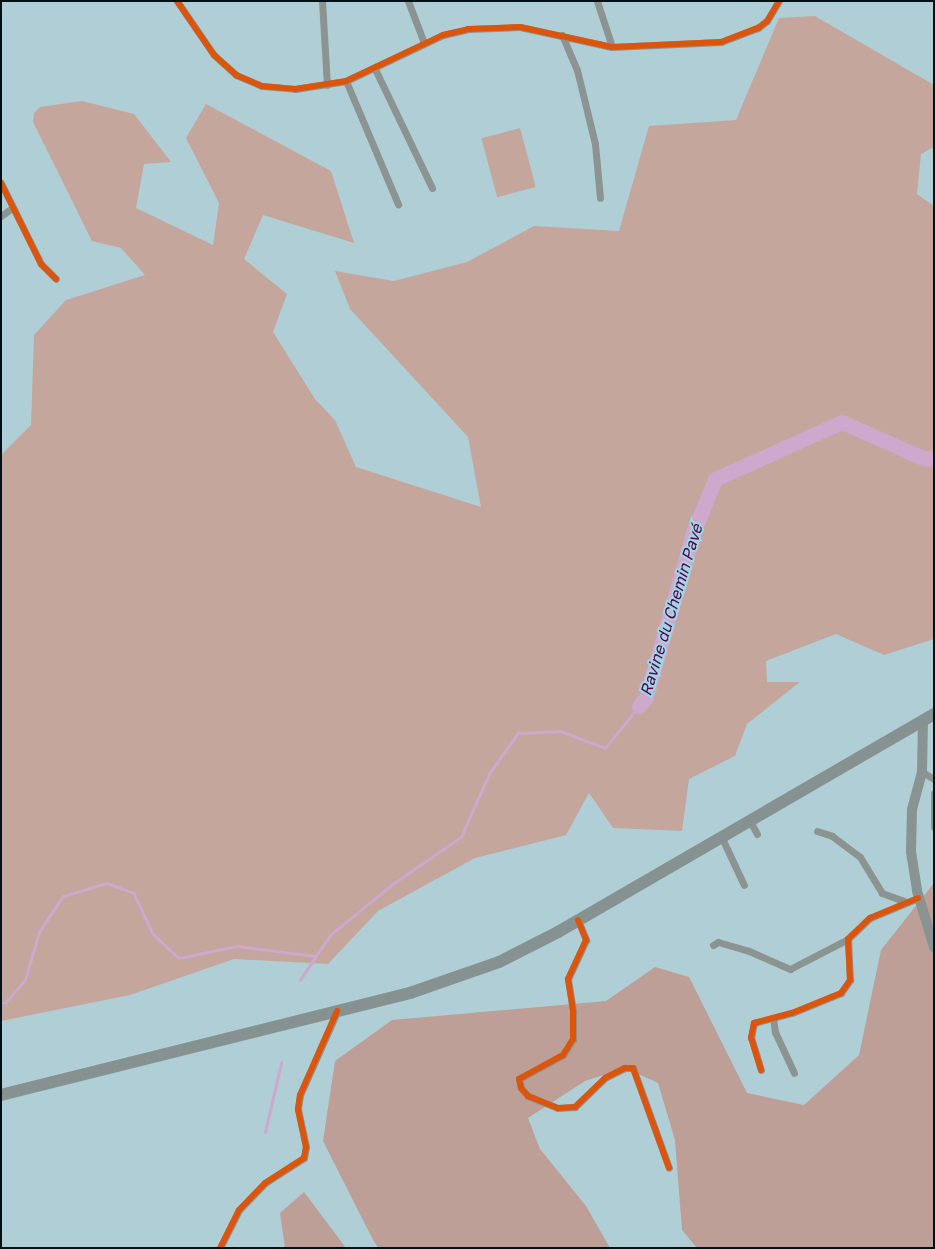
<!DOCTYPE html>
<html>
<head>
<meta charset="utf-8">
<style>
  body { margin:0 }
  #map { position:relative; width:935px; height:1249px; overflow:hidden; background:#b0ced6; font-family:"Golos Text",sans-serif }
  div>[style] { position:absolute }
  .green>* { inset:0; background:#c4a69d; transform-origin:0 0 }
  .forest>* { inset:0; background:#bd9f97 }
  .stream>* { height:2.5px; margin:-1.25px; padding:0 1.25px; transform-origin:1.25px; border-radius:1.25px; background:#cea8cd }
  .river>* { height:15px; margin:-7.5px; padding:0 7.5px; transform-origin:7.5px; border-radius:7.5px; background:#cea8cd }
  .street>* { height:7px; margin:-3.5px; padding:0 3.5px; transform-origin:3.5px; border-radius:3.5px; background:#8c9492 }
  .secondary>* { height:10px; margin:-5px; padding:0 5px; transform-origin:5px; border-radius:5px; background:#899392 }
  .highway>* { height:12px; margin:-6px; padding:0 6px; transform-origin:6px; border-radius:6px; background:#859291 }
  .cycleway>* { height:6px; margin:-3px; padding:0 3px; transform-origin:3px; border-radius:3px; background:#dc550c }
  span { translate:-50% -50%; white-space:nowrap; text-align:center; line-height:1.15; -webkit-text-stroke:4px #a1d6e5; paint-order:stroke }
  .water-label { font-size:16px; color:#550248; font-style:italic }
  .frame { position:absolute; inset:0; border:2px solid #001116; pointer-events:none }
</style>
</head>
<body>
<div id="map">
  <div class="green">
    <div style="clip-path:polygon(815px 16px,934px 85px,934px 147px,921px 154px,917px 194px,934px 206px,934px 639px,884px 655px,836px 634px,766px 661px,767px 682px,800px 682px,747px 724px,735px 756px,689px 779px,682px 831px,613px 828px,589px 793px,566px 835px,475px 858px,378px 911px,328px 964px,234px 959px,130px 995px,1px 1021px,1px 455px,31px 425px,34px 335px,66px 300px,145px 275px,121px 248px,92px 241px,33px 122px,34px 113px,40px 107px,82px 101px,134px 114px,171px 162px,144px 164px,136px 208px,213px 245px,219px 203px,186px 138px,206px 104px,331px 171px,354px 243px,263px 215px,244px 259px,287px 294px,273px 332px,315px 399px,335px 420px,356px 467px,481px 507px,468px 437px,350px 309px,335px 271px,394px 281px,467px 262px,534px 226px,619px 231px,649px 126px,736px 120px,779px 18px)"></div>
    <div style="left:520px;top:128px;width:61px;height:40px;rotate:75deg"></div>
  </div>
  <div class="forest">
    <div style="clip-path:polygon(934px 883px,934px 1248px,697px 1248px,682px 1230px,675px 1140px,658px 1083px,625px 1068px,585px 1081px,528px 1118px,540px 1149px,586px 1206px,610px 1248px,378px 1248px,372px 1238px,323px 1141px,335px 1061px,392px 1020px,606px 1001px,655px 967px,689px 977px,747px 1093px,804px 1105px,859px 1055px,881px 950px)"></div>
    <div style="clip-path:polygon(304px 1192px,346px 1248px,285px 1248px,280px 1213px)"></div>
  </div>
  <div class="stream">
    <div style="left:300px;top:980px;width:54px;rotate:-56.3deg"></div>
    <div style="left:330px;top:935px;width:82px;rotate:-39.1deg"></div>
    <div style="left:394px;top:883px;width:81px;rotate:-34.5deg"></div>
    <div style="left:461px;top:837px;width:69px;rotate:-66deg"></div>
    <div style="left:489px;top:774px;width:50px;rotate:-54.7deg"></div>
    <div style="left:518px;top:733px;width:43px;rotate:-2.7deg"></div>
    <div style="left:561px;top:731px;width:47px;rotate:21.1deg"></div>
    <div style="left:605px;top:748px;width:54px;rotate:-51deg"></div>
    <div style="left:1px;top:1003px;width:4px"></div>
    <div style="left:5px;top:1003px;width:30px;rotate:-49deg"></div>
    <div style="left:25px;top:980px;width:50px;rotate:-73.7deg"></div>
    <div style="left:39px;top:932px;width:43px;rotate:-56.3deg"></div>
    <div style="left:63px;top:896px;width:46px;rotate:-16.5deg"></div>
    <div style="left:107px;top:883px;width:29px;rotate:20deg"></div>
    <div style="left:134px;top:893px;width:45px;rotate:65.1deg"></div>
    <div style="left:153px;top:934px;width:35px;rotate:43deg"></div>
    <div style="left:179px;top:958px;width:59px;rotate:-11.7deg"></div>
    <div style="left:237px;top:946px;width:79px;rotate:7.3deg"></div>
    <div style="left:265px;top:1132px;width:71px;rotate:-76.9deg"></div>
  </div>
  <div class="river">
    <div style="left:639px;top:706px;width:11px;rotate:-52deg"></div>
    <div style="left:646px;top:697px;width:171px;rotate:-74deg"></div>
    <div style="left:693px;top:533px;width:58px;rotate:-67.8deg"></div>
    <div style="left:715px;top:479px;width:139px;rotate:-24.2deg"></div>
    <div style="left:842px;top:422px;width:89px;rotate:24deg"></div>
    <div style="left:923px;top:458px;width:11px;rotate:5deg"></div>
  </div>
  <div class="street">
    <div style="left:177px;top:1px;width:65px;rotate:55.6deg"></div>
    <div style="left:214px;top:55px;width:30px;rotate:42deg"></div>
    <div style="left:236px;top:75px;width:28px;rotate:23deg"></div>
    <div style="left:262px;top:86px;width:33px;rotate:5deg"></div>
    <div style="left:295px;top:89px;width:52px;rotate:-8.9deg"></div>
    <div style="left:346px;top:81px;width:107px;rotate:-25.4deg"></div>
    <div style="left:443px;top:35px;width:26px;rotate:-13deg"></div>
    <div style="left:468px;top:29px;width:52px;rotate:-2.2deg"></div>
    <div style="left:520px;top:27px;width:94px;rotate:12.3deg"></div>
    <div style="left:612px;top:47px;width:109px;rotate:-2.6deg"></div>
    <div style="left:721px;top:42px;width:40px;rotate:-21deg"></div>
    <div style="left:758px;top:28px;width:11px;rotate:-38deg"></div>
    <div style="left:767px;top:21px;width:23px;rotate:-59deg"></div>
    <div style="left:322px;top:1px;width:84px;rotate:86.6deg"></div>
    <div style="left:408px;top:1px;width:45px;rotate:69.1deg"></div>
    <div style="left:597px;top:1px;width:48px;rotate:71.9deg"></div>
    <div style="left:562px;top:35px;width:38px;rotate:67deg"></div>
    <div style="left:577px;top:70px;width:76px;rotate:76.3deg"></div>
    <div style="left:595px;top:144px;width:54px;rotate:84.7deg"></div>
    <div style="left:375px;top:69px;width:132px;rotate:64.4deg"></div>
    <div style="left:346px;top:81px;width:134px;rotate:67.1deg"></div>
    <div style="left:1px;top:183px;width:90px;rotate:63.7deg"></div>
    <div style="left:41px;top:264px;width:21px;rotate:45deg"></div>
    <div style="left:1px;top:216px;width:14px;rotate:-36deg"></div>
    <div style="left:922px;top:772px;width:14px;rotate:30deg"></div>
    <div style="left:934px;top:793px;width:34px;rotate:90deg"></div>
    <div style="left:749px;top:819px;width:17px;rotate:62deg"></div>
    <div style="left:817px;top:831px;width:16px;rotate:18deg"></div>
    <div style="left:832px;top:836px;width:35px;rotate:37deg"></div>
    <div style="left:860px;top:857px;width:42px;rotate:58.6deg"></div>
    <div style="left:882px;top:893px;width:23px;rotate:20deg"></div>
    <div style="left:721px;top:836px;width:54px;rotate:64.9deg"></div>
    <div style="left:578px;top:920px;width:22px;rotate:68deg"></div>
    <div style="left:586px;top:940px;width:43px;rotate:114.8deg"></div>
    <div style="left:568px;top:979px;width:33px;rotate:81deg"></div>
    <div style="left:573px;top:1012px;width:27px;rotate:90deg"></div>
    <div style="left:573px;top:1039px;width:19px;rotate:122deg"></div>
    <div style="left:563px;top:1055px;width:50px;rotate:151.4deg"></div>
    <div style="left:519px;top:1079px;width:9px;rotate:77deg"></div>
    <div style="left:521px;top:1088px;width:11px;rotate:49deg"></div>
    <div style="left:528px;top:1096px;width:32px;rotate:22deg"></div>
    <div style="left:558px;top:1108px;width:17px;rotate:-3deg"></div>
    <div style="left:575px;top:1107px;width:42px;rotate:-44deg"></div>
    <div style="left:605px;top:1078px;width:22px;rotate:-27deg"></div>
    <div style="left:625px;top:1068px;width:8px"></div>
    <div style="left:633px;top:1068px;width:106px;rotate:70.2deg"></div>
    <div style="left:713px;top:945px;width:6px;rotate:-31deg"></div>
    <div style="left:718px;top:942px;width:32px;rotate:16deg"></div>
    <div style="left:749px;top:951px;width:45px;rotate:23.7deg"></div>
    <div style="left:790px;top:969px;width:65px;rotate:-27.3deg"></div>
    <div style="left:773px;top:1018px;width:14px;rotate:82deg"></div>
    <div style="left:775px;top:1032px;width:45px;rotate:65.1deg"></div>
    <div style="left:761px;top:1070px;width:34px;rotate:-107deg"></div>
    <div style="left:751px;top:1038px;width:15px;rotate:-79deg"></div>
    <div style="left:754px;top:1023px;width:39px;rotate:-15deg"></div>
    <div style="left:792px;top:1013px;width:53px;rotate:-22.2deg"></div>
    <div style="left:841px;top:993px;width:16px;rotate:-55deg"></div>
    <div style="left:850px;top:980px;width:41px;rotate:-92.8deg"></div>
    <div style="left:848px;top:939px;width:30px;rotate:-44deg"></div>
    <div style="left:870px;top:918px;width:52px;rotate:-22.6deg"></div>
    <div style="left:220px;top:1248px;width:42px;rotate:-63.4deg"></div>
    <div style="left:239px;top:1210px;width:37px;rotate:-46deg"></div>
    <div style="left:265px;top:1183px;width:46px;rotate:-32.7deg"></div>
    <div style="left:304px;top:1158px;width:11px;rotate:-80deg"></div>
    <div style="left:306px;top:1147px;width:39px;rotate:-102deg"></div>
    <div style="left:298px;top:1109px;width:14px;rotate:-82deg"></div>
    <div style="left:300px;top:1095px;width:91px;rotate:-66deg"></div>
  </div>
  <div class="secondary">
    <div style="left:923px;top:720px;width:52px;rotate:91.1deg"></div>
    <div style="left:922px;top:772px;width:39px;rotate:105deg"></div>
    <div style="left:912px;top:810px;width:42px;rotate:91.4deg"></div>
    <div style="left:911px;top:852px;width:39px;rotate:81deg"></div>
    <div style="left:917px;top:891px;width:59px;rotate:73.1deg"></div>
  </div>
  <div class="highway">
    <div style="left:1px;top:1095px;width:422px;rotate:-14deg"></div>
    <div style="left:410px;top:993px;width:94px;rotate:-19.2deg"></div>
    <div style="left:499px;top:962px;width:66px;rotate:-27deg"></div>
    <div style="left:558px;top:932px;width:435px;rotate:-30.1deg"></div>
  </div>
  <div class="cycleway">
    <div style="left:177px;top:1px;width:65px;rotate:55.6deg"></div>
    <div style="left:214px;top:55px;width:30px;rotate:42deg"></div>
    <div style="left:236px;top:75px;width:28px;rotate:23deg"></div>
    <div style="left:262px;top:86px;width:33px;rotate:5deg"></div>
    <div style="left:295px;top:89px;width:52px;rotate:-8.9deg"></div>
    <div style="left:346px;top:81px;width:107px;rotate:-25.4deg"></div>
    <div style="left:443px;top:35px;width:26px;rotate:-13deg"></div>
    <div style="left:468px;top:29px;width:52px;rotate:-2.2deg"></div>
    <div style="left:520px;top:27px;width:94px;rotate:12.3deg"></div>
    <div style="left:612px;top:47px;width:109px;rotate:-2.6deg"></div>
    <div style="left:721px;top:42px;width:40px;rotate:-21deg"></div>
    <div style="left:758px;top:28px;width:11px;rotate:-38deg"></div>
    <div style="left:767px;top:21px;width:23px;rotate:-59deg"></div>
    <div style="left:1px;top:183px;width:90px;rotate:63.7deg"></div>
    <div style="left:41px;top:264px;width:21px;rotate:45deg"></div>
    <div style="left:578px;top:920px;width:22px;rotate:68deg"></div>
    <div style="left:586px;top:940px;width:43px;rotate:114.8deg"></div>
    <div style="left:568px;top:979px;width:33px;rotate:81deg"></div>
    <div style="left:573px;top:1012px;width:27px;rotate:90deg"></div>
    <div style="left:573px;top:1039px;width:19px;rotate:122deg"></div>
    <div style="left:563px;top:1055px;width:50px;rotate:151.4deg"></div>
    <div style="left:519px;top:1079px;width:9px;rotate:77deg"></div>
    <div style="left:521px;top:1088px;width:11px;rotate:49deg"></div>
    <div style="left:528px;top:1096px;width:32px;rotate:22deg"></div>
    <div style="left:558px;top:1108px;width:17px;rotate:-3deg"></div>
    <div style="left:575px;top:1107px;width:42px;rotate:-44deg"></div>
    <div style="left:605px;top:1078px;width:22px;rotate:-27deg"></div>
    <div style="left:625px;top:1068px;width:8px"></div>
    <div style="left:633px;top:1068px;width:106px;rotate:70.2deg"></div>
    <div style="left:761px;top:1070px;width:34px;rotate:-107deg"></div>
    <div style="left:751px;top:1038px;width:15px;rotate:-79deg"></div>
    <div style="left:754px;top:1023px;width:39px;rotate:-15deg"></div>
    <div style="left:792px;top:1013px;width:53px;rotate:-22.2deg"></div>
    <div style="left:841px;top:993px;width:16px;rotate:-55deg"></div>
    <div style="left:850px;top:980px;width:41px;rotate:-92.8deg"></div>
    <div style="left:848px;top:939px;width:30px;rotate:-44deg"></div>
    <div style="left:870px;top:918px;width:52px;rotate:-22.6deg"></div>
    <div style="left:220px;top:1248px;width:42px;rotate:-63.4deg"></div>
    <div style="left:239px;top:1210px;width:37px;rotate:-46deg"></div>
    <div style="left:265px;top:1183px;width:46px;rotate:-32.7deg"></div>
    <div style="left:304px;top:1158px;width:11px;rotate:-80deg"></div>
    <div style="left:306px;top:1147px;width:39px;rotate:-102deg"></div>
    <div style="left:298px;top:1109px;width:14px;rotate:-82deg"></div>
    <div style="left:300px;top:1095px;width:92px;rotate:-66.2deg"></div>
  </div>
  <div class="water-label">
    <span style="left:671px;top:610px;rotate:-73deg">Ravine du Chemin Pavé</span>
  </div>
  <div class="frame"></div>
</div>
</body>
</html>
